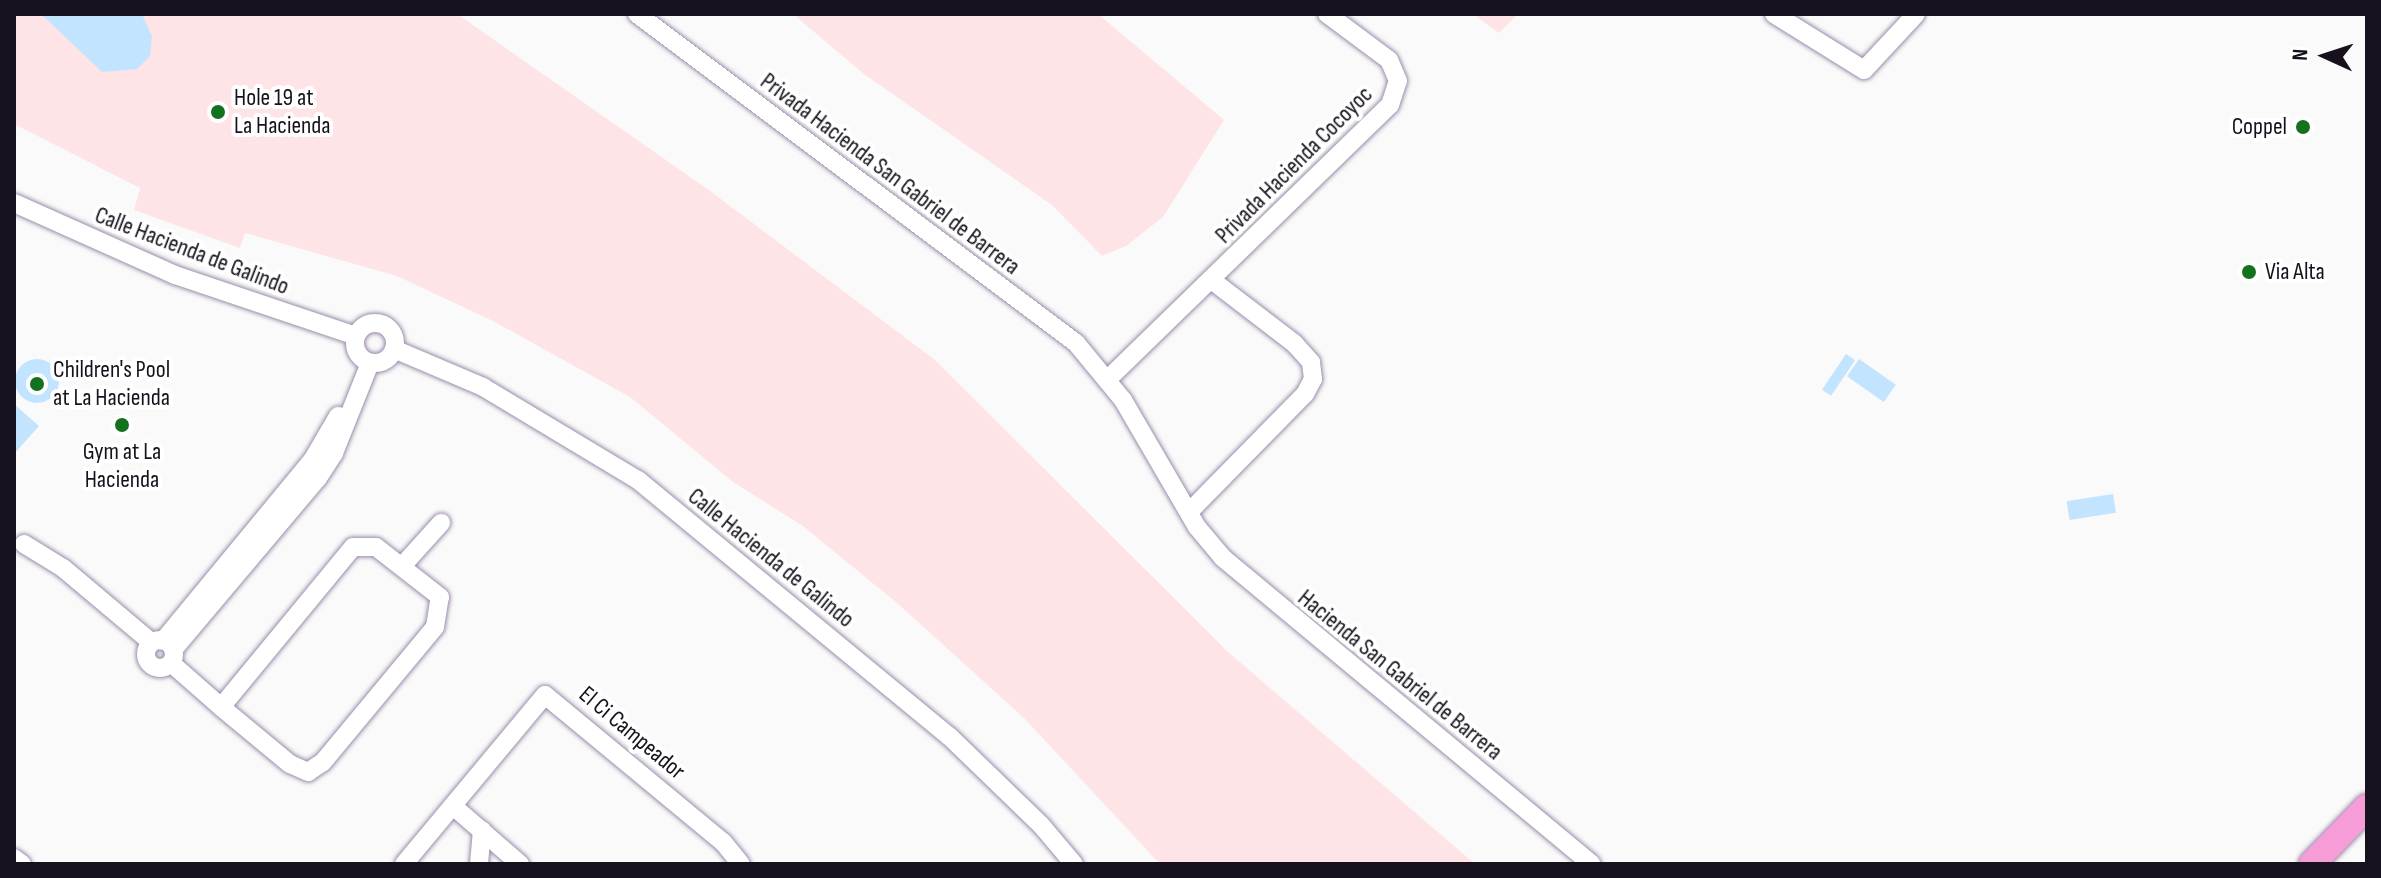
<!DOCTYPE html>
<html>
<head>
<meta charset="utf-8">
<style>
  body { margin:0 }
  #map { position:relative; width:2381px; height:878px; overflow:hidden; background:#fafafa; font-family:"Sofia Sans Condensed",sans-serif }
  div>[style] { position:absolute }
  .green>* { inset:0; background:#fee4e6 }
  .water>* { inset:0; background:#c3e4fe; transform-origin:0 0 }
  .round { border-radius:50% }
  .roads { filter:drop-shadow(0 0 2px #9c8cab) drop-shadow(0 0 2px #9c8cab) }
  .minor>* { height:18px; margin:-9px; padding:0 9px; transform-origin:9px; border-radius:9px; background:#fff }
  .minor>.ring { margin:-9px; padding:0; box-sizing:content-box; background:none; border:18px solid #fff; border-radius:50% }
  .highway>* { height:26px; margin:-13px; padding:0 13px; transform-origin:13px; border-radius:13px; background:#f69cd7 }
  .dots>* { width:22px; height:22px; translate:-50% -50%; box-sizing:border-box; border:4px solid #fff; border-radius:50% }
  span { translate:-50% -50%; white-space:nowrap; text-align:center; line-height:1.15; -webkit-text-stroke:8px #fff; paint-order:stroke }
  .poi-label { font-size:24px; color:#16111c }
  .left { translate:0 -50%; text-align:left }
  .right { translate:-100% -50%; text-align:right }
  .street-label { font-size:24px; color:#16111c }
  .frame { position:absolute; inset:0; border:16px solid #16111c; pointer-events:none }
  .north { position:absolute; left:2285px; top:16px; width:80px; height:80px; -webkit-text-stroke:6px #fff; paint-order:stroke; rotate:273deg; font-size:22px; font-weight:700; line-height:32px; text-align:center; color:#16111c }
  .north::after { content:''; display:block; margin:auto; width:28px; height:36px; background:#16111c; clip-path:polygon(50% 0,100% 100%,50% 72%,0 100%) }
</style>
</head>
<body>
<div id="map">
  <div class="green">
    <div style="clip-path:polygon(14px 14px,457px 14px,706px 188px,935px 360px,1228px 652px,1475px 864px,1160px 864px,1024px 718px,897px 603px,803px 526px,733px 482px,630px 397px,493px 321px,397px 276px,245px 233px,240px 248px,134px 210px,140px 188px,14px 124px)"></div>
    <div style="clip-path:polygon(793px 14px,1098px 14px,1224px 120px,1163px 217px,1126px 246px,1102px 256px,1052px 205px,864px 74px)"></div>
    <div style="clip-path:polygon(1473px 14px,1518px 14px,1499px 33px)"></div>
  </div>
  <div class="water">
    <div style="clip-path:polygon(41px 14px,142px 14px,152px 36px,150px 56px,137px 69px,102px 72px)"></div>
    <div style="left:1846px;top:354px;width:11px;height:43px;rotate:34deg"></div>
    <div style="left:1859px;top:359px;width:45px;height:21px;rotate:35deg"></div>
    <div class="round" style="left:15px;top:359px;width:44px;height:44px"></div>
    <div style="clip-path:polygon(14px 404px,39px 426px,14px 454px)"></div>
    <div style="left:2113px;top:494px;width:19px;height:47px;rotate:81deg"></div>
  </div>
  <div class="roads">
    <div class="minor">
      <div style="left:637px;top:14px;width:549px;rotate:36.85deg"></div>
      <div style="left:1076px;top:343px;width:74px;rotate:50.5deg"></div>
      <div style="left:1123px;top:400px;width:147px;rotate:59.8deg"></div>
      <div style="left:1197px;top:527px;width:40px;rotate:50deg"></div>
      <div style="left:1223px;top:558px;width:479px;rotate:39.7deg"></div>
      <div style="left:1774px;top:14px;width:106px;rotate:31.9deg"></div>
      <div style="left:1864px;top:70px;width:76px;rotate:-47.1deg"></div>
      <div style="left:14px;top:203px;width:176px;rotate:24.1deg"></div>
      <div style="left:175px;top:275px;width:191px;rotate:18.6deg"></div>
      <div class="ring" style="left:355px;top:323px;width:22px;height:22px"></div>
      <div style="left:394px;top:349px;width:97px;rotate:23.1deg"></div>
      <div style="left:483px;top:387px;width:181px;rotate:31deg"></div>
      <div style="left:638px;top:480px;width:403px;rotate:39.5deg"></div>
      <div style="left:949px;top:736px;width:128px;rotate:44.1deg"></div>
      <div style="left:1041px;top:825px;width:51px;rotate:49.8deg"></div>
      <div style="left:1108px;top:379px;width:393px;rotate:-44.2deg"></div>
      <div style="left:1390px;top:105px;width:25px;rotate:-72deg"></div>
      <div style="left:1398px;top:81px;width:23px;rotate:-113deg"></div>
      <div style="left:1389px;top:60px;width:77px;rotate:-143.4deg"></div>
      <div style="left:1189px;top:512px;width:165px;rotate:-45.5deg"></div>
      <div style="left:1305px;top:394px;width:17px;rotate:-62deg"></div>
      <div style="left:1313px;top:379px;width:17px;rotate:-97deg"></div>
      <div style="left:1311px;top:362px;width:24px;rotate:-132deg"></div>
      <div style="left:1295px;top:344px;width:103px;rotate:-142.5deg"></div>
      <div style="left:24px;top:544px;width:46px;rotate:31.6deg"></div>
      <div style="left:63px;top:568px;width:116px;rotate:40.1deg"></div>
      <div style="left:403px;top:565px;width:57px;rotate:-47.9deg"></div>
      <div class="ring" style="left:146px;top:640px;width:10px;height:10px"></div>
      <div style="left:163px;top:641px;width:236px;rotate:-50.5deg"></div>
      <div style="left:313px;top:459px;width:50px;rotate:-59.8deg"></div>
      <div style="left:173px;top:650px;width:225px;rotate:-49.9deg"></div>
      <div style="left:318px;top:478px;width:30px;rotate:-57deg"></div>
      <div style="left:334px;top:453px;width:97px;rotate:-68.2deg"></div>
      <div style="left:171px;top:663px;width:67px;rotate:41.3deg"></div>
      <div style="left:221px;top:707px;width:89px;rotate:39.6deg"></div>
      <div style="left:290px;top:764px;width:20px;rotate:24deg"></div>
      <div style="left:308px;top:772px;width:18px;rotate:-34deg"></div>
      <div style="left:323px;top:762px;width:175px;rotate:-50.3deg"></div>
      <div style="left:435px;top:627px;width:30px;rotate:-81deg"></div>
      <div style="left:440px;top:597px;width:81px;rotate:-142deg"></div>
      <div style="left:376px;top:547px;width:23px;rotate:180deg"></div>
      <div style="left:353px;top:547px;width:207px;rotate:129.5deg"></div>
      <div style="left:453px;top:806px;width:89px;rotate:40.9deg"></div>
      <div style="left:14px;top:858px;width:10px;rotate:37deg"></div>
      <div style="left:404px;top:864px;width:220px;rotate:-50.2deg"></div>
      <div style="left:545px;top:695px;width:231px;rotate:39.6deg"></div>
      <div style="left:723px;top:842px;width:28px;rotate:51deg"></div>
      <div style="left:479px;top:864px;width:34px;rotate:-85deg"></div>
    </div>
    <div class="highway">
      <div style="left:2312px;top:864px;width:79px;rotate:-46deg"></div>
    </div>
  </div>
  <div class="dots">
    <div style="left:218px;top:112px;background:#14711e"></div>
    <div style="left:2303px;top:127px;background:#14711e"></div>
    <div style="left:2249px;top:272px;background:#14711e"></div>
    <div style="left:37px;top:384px;background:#14711e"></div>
    <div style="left:122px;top:425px;background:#14711e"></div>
  </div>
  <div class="poi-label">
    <span class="left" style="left:234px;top:112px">Hole 19 at<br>La Hacienda</span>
    <span class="right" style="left:2287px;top:127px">Coppel</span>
    <span class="left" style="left:2265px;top:272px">Via Alta</span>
    <span class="left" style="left:53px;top:384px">Children's Pool<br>at La Hacienda</span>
    <span style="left:122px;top:466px">Gym at La<br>Hacienda</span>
  </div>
  <div class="street-label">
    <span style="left:1294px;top:165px;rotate:-45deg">Privada Hacienda Cocoyoc</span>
    <span style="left:890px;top:174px;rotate:37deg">Privada Hacienda San Gabriel de Barrera</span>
    <span style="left:192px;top:251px;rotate:21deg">Calle Hacienda de Galindo</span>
    <span style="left:771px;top:558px;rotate:39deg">Calle Hacienda de Galindo</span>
    <span style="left:1400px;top:675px;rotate:39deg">Hacienda San Gabriel de Barrera</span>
    <span style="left:632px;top:733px;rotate:40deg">El Ci Campeador</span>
  </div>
  <div class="frame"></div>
  <div class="north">N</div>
</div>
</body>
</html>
